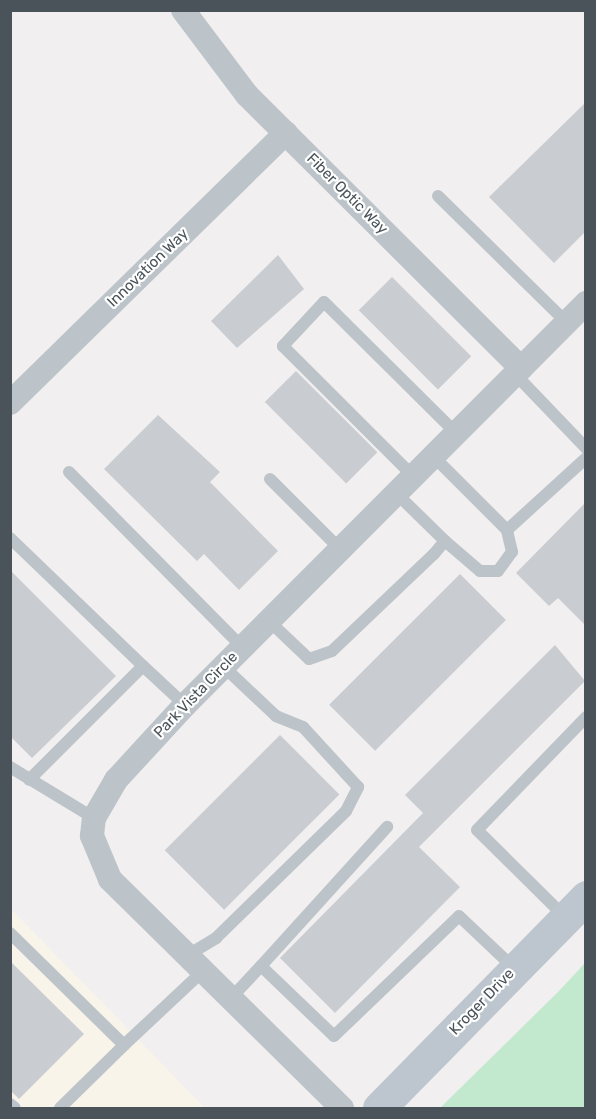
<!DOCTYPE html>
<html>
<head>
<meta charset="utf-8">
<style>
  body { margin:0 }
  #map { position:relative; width:596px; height:1119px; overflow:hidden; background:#f1efef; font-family:Rubik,sans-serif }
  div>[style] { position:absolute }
  .commercial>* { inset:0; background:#f9f4ea }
  .green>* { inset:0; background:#c2e9ce }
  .building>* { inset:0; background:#c9ccd0; transform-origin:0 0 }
  .lane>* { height:12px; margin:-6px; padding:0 6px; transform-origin:6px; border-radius:6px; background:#bcc4c9 }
  .street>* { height:24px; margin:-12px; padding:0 12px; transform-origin:12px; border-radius:12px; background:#bcc4c9 }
  .secondary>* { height:33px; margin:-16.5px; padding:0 16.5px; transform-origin:16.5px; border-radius:16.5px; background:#bdc6ce }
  span { translate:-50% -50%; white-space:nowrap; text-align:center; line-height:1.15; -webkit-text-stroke:4.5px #fff; paint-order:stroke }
  .street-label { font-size:15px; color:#495359 }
  .frame { position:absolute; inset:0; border:12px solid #495359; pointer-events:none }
</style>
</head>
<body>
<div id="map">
  <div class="commercial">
    <div style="clip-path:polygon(11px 909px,205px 1108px,11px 1108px)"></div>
  </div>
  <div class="green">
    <div style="clip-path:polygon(585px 963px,585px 1108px,440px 1108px,559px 991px)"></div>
  </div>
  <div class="building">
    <div style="clip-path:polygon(585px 103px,585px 232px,554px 263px,489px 197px)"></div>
    <div style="clip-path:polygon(278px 255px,304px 289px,237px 348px,211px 321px)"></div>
    <div style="left:392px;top:277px;width:112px;height:47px;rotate:45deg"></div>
    <div style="left:296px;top:371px;width:115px;height:44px;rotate:45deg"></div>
    <div style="clip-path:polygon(158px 415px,220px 472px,210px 482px,278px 551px,239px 590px,204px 554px,197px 561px,104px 469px)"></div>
    <div style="clip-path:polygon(585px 503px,585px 625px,558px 598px,549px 606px,516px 573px)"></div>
    <div style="clip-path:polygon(10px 570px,116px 676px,32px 758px,10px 736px)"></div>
    <div style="left:460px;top:574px;width:65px;height:185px;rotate:45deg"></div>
    <div style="clip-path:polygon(555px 645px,585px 681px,419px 847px,460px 887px,335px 1013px,280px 958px,423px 813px,405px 795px)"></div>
    <div style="left:280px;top:735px;width:84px;height:163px;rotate:45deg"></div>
    <div style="clip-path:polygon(10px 961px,84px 1034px,19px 1099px,10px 1090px)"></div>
  </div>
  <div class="lane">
    <div style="left:438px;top:196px;width:180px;rotate:44.5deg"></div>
    <div style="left:515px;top:374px;width:103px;rotate:46.2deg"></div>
    <div style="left:433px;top:456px;width:105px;rotate:45deg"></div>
    <div style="left:507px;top:530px;width:107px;rotate:-42.3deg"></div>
    <div style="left:69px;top:472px;width:246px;rotate:45.3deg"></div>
    <div style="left:413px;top:476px;width:184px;rotate:-135deg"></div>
    <div style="left:283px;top:346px;width:60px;rotate:-47deg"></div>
    <div style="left:324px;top:302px;width:186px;rotate:44.8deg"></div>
    <div style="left:270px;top:479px;width:99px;rotate:45deg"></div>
    <div style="left:10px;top:538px;width:185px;rotate:43.9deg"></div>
    <div style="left:143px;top:666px;width:161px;rotate:135deg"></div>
    <div style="left:445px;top:541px;width:46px;rotate:40.6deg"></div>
    <div style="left:480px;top:571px;width:18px"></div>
    <div style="left:498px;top:571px;width:24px;rotate:-54deg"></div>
    <div style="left:512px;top:552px;width:23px;rotate:-103deg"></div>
    <div style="left:269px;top:621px;width:55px;rotate:43.5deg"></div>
    <div style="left:309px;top:659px;width:24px;rotate:-19deg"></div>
    <div style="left:332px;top:651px;width:141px;rotate:-43.6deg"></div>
    <div style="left:434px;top:554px;width:17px;rotate:-50deg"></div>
    <div style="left:445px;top:541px;width:69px;rotate:-135.6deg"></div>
    <div style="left:143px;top:666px;width:57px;rotate:42.9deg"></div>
    <div style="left:10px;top:767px;width:98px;rotate:31.3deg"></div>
    <div style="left:564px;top:916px;width:122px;rotate:-135.3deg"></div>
    <div style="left:477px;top:830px;width:157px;rotate:-46deg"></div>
    <div style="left:10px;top:933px;width:160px;rotate:44.5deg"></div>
    <div style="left:124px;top:1045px;width:108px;rotate:-43.1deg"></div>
    <div style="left:188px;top:955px;width:33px;rotate:-31deg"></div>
    <div style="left:216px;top:938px;width:182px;rotate:-44.3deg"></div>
    <div style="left:346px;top:811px;width:27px;rotate:-63deg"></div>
    <div style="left:358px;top:787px;width:81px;rotate:-132.5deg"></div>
    <div style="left:303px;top:727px;width:29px;rotate:-158deg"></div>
    <div style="left:276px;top:716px;width:73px;rotate:-136.7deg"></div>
    <div style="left:261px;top:966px;width:188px;rotate:-47.8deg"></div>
    <div style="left:231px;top:998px;width:44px;rotate:-46.8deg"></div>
    <div style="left:261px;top:966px;width:101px;rotate:43.8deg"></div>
    <div style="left:334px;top:1036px;width:173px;rotate:-43.8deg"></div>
    <div style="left:459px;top:916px;width:76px;rotate:43.4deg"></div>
    <div style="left:10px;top:1104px;width:6px;rotate:39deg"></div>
    <div style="left:60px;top:1108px;width:90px;rotate:-44.5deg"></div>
  </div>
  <div class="street">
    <div style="left:183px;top:10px;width:106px;rotate:53deg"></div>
    <div style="left:247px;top:95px;width:387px;rotate:44.9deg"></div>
    <div style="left:10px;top:403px;width:386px;rotate:-44.4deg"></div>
    <div style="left:342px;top:1108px;width:326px;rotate:-135.4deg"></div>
    <div style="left:110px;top:879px;width:47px;rotate:-112.7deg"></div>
    <div style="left:92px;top:836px;width:18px;rotate:-84deg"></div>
    <div style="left:94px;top:818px;width:44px;rotate:-59.9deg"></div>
    <div style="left:116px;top:780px;width:102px;rotate:-47.4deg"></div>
    <div style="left:185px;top:705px;width:568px;rotate:-45.07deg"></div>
  </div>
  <div class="secondary">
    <div style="left:379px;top:1108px;width:296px;rotate:-45.5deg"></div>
  </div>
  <div class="street-label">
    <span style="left:347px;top:194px;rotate:45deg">Fiber Optic Way</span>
    <span style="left:148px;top:268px;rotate:-44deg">Innovation Way</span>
    <span style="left:196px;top:695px;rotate:-46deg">Park Vista Circle</span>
    <span style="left:482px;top:1002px;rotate:-46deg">Kroger Drive</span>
  </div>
  <div class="frame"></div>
</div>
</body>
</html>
